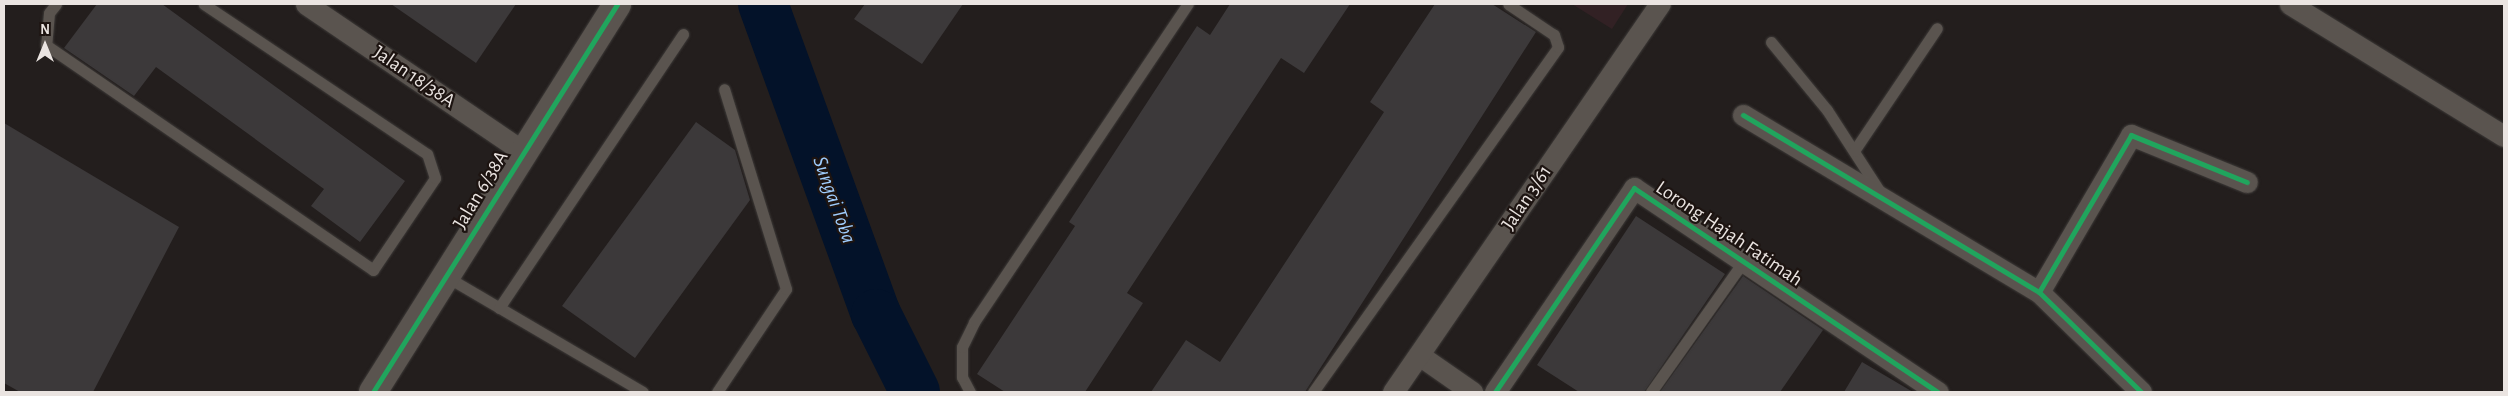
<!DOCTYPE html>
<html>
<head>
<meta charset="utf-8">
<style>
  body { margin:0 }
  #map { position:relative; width:2508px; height:396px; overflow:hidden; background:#231e1d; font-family:"Alegreya Sans",sans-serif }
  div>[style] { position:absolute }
  .education>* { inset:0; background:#322124 }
  .river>* { height:50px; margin:-25px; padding:0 25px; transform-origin:25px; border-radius:25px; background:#031229 }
  .building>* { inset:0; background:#3c393a }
  .roads { filter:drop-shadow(0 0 1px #3e3b39) drop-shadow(0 0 1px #3e3b39) }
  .service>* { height:11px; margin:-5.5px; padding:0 5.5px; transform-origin:5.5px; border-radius:5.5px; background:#5a544f }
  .minor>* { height:21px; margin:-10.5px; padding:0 10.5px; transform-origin:10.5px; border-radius:10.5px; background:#5a544f }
  .tertiary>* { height:28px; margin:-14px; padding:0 14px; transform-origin:14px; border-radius:14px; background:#5a544f }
  .cycleway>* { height:5px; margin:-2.5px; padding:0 2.5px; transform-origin:2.5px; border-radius:2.5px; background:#20a55d }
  span { translate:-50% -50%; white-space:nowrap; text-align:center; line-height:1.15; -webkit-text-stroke:4.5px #1d1411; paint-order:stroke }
  .street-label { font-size:20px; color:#eae4e1 }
  .water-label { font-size:21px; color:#9fcdfe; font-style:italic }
  .frame { position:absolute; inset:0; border:5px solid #eae4e1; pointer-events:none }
  .north { position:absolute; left:20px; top:20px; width:50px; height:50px; -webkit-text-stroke:4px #1d1411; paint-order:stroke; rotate:0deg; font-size:14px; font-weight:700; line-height:20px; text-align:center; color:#eae4e1 }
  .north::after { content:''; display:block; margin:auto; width:18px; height:22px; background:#eae4e1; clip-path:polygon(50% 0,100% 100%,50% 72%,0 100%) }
</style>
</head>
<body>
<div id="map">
  <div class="education">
    <div style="clip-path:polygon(1572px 4px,1628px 4px,1612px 29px)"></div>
  </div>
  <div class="river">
    <div style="left:763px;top:4px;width:330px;rotate:70deg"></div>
    <div style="left:876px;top:314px;width:87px;rotate:63.4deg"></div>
  </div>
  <div class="building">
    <div style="clip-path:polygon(97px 4px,162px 4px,405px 181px,360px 242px,311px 206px,324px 189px,156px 67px,134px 96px,64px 48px)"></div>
    <div style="clip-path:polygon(391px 4px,516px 4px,476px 63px)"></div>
    <div style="clip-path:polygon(865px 4px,963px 4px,922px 64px,854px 19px)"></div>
    <div style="clip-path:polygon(1230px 4px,1350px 4px,1304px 73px,1281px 58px,1127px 293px,1143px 303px,1085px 392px,1005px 392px,977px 374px,1075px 226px,1069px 222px,1197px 26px,1210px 35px)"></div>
    <div style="clip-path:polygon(1435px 4px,1492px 4px,1536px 32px,1305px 392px,1151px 392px,1186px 340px,1220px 362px,1384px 112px,1370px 102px)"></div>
    <div style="clip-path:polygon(696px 122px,735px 150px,750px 200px,635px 358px,562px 306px)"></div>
    <div style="clip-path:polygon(4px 123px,179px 227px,93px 392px,20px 392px,4px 383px)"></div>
    <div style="clip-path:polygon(1636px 216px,1725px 274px,1644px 392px,1579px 392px,1537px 365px)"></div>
    <div style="clip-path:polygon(1743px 276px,1823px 330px,1780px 392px,1660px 392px)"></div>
    <div style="clip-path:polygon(1862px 362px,1913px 392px,1844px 392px)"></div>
  </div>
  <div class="roads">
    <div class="service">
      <div style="left:56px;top:4px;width:11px;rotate:128deg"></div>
      <div style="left:49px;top:13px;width:32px;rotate:95deg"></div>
      <div style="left:46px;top:45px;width:397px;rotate:34.5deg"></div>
      <div style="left:373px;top:270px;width:111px;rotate:-56deg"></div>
      <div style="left:435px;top:178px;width:25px;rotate:-108deg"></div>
      <div style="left:427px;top:154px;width:269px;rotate:-146.1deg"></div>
      <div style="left:1771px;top:42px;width:88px;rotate:50.5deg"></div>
      <div style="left:1827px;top:110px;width:98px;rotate:57.1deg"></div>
      <div style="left:1854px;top:151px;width:148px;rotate:-56deg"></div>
      <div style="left:447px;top:277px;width:227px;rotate:30.4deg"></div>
      <div style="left:499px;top:308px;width:330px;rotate:-56.1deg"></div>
      <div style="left:717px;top:392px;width:124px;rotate:-56.2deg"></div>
      <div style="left:786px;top:289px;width:209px;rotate:-107.2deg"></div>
      <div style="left:970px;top:392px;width:17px;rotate:-118deg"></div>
      <div style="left:962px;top:377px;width:30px;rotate:-90deg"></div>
      <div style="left:962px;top:347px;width:28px;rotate:-64deg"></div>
      <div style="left:974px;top:322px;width:383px;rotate:-56.1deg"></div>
      <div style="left:1313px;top:392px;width:423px;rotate:-54.6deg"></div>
      <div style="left:1558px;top:47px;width:13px;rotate:-108deg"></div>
      <div style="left:1554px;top:35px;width:55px;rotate:-146deg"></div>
      <div style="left:1651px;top:392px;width:159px;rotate:-54.7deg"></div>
    </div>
    <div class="minor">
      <div style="left:306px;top:4px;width:261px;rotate:34.2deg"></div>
      <div style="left:2290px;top:4px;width:251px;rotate:31.7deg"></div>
      <div style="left:1743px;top:115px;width:345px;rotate:30.9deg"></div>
      <div style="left:2039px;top:292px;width:143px;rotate:44.4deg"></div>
      <div style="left:2039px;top:292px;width:182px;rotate:-59.6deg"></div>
      <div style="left:2131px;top:135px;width:125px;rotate:22.1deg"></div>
      <div style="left:1419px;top:355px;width:65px;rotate:34.9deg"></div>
      <div style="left:1393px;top:392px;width:471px;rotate:-55.5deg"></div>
      <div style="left:1495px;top:392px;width:247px;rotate:-55.7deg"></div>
      <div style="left:1634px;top:188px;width:366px;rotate:33.9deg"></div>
    </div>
    <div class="tertiary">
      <div style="left:373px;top:392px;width:458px;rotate:-57.8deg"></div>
    </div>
  </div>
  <div class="cycleway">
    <div style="left:1743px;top:115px;width:345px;rotate:30.9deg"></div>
    <div style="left:2039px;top:292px;width:143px;rotate:44.4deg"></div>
    <div style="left:2039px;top:292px;width:182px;rotate:-59.6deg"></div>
    <div style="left:2131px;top:135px;width:125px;rotate:22.1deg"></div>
    <div style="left:373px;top:392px;width:458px;rotate:-57.8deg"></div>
    <div style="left:1495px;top:392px;width:247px;rotate:-55.7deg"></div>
    <div style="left:1634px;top:188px;width:366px;rotate:33.9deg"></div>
  </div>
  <div class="street-label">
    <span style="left:414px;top:77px;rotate:34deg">Jalan 18/38A</span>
    <span style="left:481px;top:190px;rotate:-59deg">Jalan 6/38A</span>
    <span style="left:1527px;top:198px;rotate:-56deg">Jalan 3/61</span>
    <span style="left:1729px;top:234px;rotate:34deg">Lorong Hajah Fatimah</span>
  </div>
  <div class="water-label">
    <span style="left:834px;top:200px;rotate:70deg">Sungai Toba</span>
  </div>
  <div class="frame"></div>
  <div class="north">N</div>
</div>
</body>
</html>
